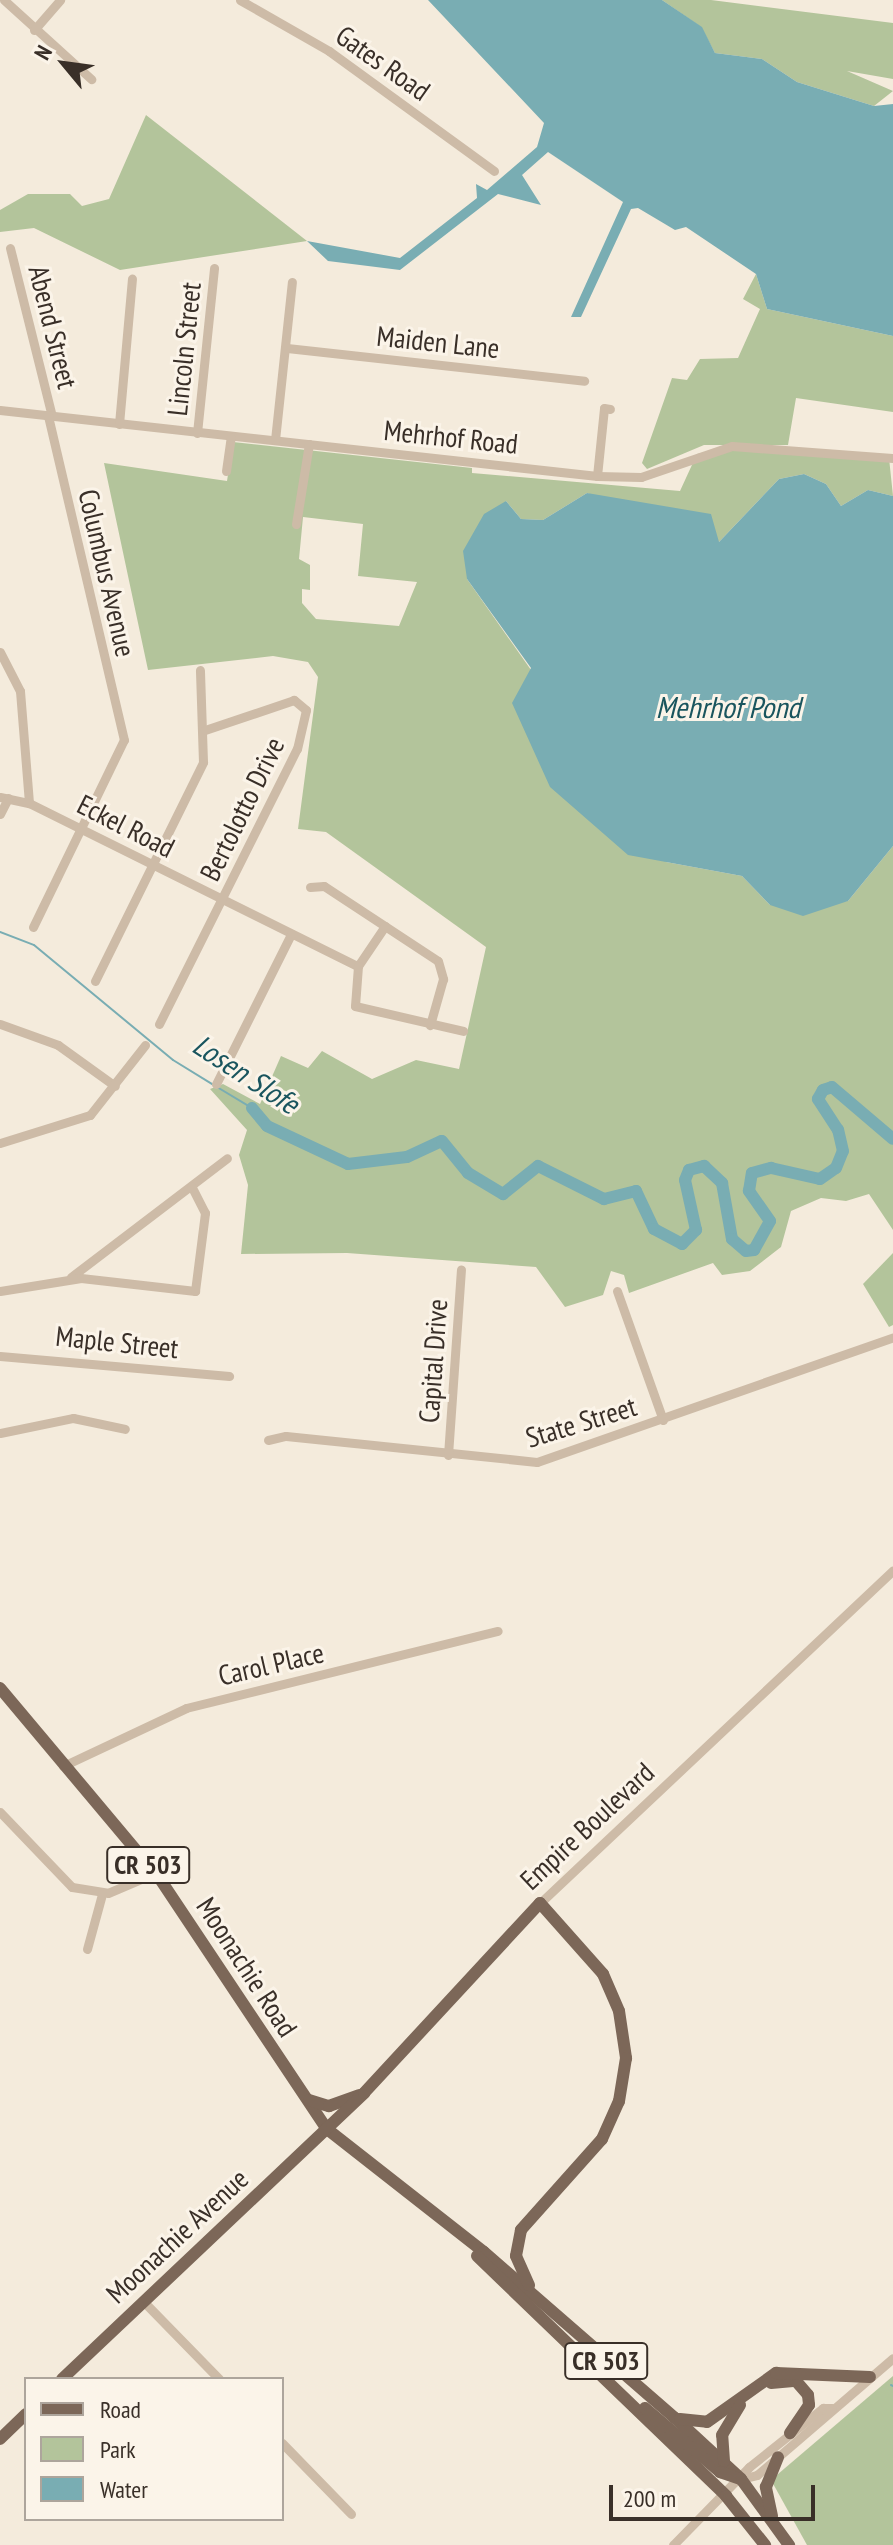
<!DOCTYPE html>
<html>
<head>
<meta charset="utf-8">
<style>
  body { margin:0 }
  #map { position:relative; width:893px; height:2545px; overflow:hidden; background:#f4ebdc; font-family:"PT Sans Narrow",sans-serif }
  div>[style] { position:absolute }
  .green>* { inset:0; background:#b3c49b }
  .water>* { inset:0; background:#79adb3 }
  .stream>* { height:2px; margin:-1px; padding:0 1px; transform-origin:1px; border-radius:1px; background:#79adb3 }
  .river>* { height:12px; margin:-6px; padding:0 6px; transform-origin:6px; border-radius:6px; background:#79adb3 }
  .minor>* { height:9px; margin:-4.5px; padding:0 4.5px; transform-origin:4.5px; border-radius:4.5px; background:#cdbba7 }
  .major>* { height:12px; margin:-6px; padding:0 6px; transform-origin:6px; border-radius:6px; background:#7c6758 }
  span { translate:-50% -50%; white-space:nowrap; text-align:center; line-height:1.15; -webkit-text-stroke:6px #fbf4e9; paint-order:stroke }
  .shield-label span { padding:2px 6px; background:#fbf4e9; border:2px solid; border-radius:6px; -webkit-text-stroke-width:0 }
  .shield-label { font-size:26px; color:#392f28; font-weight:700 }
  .street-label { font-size:28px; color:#392f28 }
  .water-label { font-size:30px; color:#1a555e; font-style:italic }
  .legend { position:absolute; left:24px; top:2377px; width:260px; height:144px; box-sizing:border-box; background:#fbf4e9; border:2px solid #ada59c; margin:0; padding:10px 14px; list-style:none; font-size:24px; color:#392f28 }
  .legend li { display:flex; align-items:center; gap:16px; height:40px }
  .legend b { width:40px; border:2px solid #ada59c }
  .north { position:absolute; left:24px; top:24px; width:80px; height:80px; -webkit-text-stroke:6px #fbf4e9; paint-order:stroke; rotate:299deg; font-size:22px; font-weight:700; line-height:32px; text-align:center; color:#392f28 }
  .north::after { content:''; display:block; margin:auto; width:28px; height:36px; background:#392f28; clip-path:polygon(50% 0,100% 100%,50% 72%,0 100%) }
  .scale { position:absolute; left:609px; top:2485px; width:206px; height:36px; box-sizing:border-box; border:4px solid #392f28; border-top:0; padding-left:10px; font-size:24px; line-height:28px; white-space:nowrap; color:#392f28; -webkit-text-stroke:6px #fbf4e9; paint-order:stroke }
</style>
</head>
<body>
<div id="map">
  <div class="green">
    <div style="clip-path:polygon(662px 0,711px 0,893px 23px,893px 79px,847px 71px,893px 91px,874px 106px,797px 82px,762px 59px,715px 53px,701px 27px)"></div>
    <div style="clip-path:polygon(146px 115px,307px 241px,120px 270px,34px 228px,0 232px,0 210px,28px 194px,70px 194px,82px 206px,109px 199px)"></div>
    <div style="clip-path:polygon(756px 274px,767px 309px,893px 336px,893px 412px,796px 398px,788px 445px,704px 445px,647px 469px,642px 463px,672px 378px,687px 380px,700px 359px,738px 358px,760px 309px,743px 299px)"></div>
    <div style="clip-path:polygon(evenodd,233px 442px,472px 468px,472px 473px,680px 491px,697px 454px,732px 446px,889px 458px,893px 496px,868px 490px,841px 506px,826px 484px,804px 474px,779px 479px,718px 543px,587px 493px,543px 520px,521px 519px,506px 501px,467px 579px,666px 862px,742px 876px,770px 905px,848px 901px,893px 846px,893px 1230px,869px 1194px,846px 1201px,821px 1198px,791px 1211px,781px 1247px,750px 1271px,722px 1275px,713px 1263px,629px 1293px,624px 1275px,611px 1271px,603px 1295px,565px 1307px,536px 1267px,347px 1253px,241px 1254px,248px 1185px,239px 1155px,247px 1130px,210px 1089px,223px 1084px,260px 1104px,281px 1056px,308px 1068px,322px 1051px,372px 1079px,416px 1060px,459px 1069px,486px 947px,326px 832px,298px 829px,318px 677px,308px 662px,273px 656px,148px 670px,104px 463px,227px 481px,233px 442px,303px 517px,363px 524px,358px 576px,417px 582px,399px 626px,316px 619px,302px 603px,302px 589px,310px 590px,310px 565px,299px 559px,303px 517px)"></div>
    <div style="clip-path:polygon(893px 1253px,893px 1325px,889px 1327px,863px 1284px)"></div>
    <div style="clip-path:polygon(893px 2376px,893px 2545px,807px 2545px,771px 2480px)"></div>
  </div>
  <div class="water">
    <div style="clip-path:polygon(428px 0,662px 0,702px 27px,715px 53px,762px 59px,797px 82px,874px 106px,893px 104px,893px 336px,767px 309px,756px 274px,686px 227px,675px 230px,638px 208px,631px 209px,581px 317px,571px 317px,623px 202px,548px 152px,522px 175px,541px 205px,498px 194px,400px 270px,328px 261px,307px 241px,400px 258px,477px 198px,476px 184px,487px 190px,537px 147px,544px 123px)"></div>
    <div style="clip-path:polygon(804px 474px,826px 484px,841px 506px,868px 490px,893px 496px,893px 846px,848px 901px,803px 916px,770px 905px,742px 876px,628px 855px,550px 787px,512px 703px,531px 668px,467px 579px,463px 551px,484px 514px,506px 501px,521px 519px,543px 520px,587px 493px,711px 514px,719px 542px,779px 479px)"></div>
  </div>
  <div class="stream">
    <div style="left:0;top:932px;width:36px;rotate:21deg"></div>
    <div style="left:34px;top:945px;width:180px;rotate:39.6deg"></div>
    <div style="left:173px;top:1060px;width:46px;rotate:31.6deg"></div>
    <div style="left:217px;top:1087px;width:41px;rotate:31deg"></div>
    <div style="left:891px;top:2385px;width:2px;rotate:27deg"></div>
  </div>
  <div class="river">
    <div style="left:252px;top:1108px;width:23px;rotate:50deg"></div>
    <div style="left:267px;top:1126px;width:89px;rotate:25.1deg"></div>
    <div style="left:348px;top:1164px;width:59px;rotate:-6.8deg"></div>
    <div style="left:407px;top:1157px;width:38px;rotate:-25deg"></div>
    <div style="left:442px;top:1141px;width:41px;rotate:50.9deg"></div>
    <div style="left:468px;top:1173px;width:41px;rotate:31deg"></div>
    <div style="left:503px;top:1194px;width:45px;rotate:-38.7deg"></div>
    <div style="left:538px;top:1166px;width:74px;rotate:26.6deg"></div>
    <div style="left:604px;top:1199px;width:33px;rotate:-14deg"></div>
    <div style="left:636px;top:1191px;width:42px;rotate:64.7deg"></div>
    <div style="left:654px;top:1229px;width:32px;rotate:28deg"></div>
    <div style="left:682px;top:1244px;width:20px;rotate:-45deg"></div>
    <div style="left:696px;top:1230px;width:51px;rotate:-102.4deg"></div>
    <div style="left:685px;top:1180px;width:11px;rotate:-68deg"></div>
    <div style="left:689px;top:1170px;width:16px;rotate:-15deg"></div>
    <div style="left:704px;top:1166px;width:25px;rotate:43deg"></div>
    <div style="left:722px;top:1183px;width:57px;rotate:79.9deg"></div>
    <div style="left:732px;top:1239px;width:18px;rotate:41deg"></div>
    <div style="left:746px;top:1251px;width:8px;rotate:-7deg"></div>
    <div style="left:754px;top:1250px;width:33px;rotate:-61deg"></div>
    <div style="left:770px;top:1221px;width:37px;rotate:-125deg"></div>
    <div style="left:749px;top:1191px;width:18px;rotate:-81deg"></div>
    <div style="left:752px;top:1173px;width:20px;rotate:-15deg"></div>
    <div style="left:771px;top:1168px;width:50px;rotate:12.7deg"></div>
    <div style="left:820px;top:1179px;width:19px;rotate:-35deg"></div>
    <div style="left:836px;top:1168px;width:18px;rotate:-68deg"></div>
    <div style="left:843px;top:1151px;width:22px;rotate:-103deg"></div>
    <div style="left:838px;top:1130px;width:37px;rotate:-123deg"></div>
    <div style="left:818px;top:1099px;width:10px;rotate:-61deg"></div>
    <div style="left:823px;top:1090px;width:9px;rotate:-18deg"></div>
    <div style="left:832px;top:1087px;width:80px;rotate:40.4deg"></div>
  </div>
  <div class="minor">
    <div style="left:4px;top:0;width:118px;rotate:42.2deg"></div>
    <div style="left:240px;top:0;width:103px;rotate:29.8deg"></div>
    <div style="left:329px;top:51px;width:204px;rotate:36deg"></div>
    <div style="left:34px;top:30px;width:40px;rotate:-49deg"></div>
    <div style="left:10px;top:248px;width:173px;rotate:76deg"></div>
    <div style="left:287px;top:348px;width:299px;rotate:6.3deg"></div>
    <div style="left:0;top:410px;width:601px;rotate:6.31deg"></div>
    <div style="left:597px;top:476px;width:44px;rotate:1.3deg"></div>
    <div style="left:641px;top:477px;width:96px;rotate:-18.8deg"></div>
    <div style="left:732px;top:446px;width:161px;rotate:4.3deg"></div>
    <div style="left:119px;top:424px;width:146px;rotate:-84.9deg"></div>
    <div style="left:197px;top:433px;width:166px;rotate:-84.1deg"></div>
    <div style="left:275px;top:440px;width:159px;rotate:-83.9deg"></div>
    <div style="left:226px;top:471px;width:34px;rotate:-82deg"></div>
    <div style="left:597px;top:476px;width:68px;rotate:-84.1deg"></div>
    <div style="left:604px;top:408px;width:6px;rotate:9deg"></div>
    <div style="left:296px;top:524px;width:81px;rotate:-80.8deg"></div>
    <div style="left:0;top:652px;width:44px;rotate:62.9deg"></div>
    <div style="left:20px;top:691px;width:112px;rotate:85.4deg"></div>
    <div style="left:0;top:797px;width:30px;rotate:12deg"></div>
    <div style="left:29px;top:803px;width:367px;rotate:26.4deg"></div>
    <div style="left:0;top:814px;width:18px;rotate:-63deg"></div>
    <div style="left:310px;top:887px;width:14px;rotate:-4deg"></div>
    <div style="left:324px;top:886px;width:136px;rotate:33.3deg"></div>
    <div style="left:438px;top:961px;width:19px;rotate:74deg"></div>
    <div style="left:443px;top:979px;width:48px;rotate:105.8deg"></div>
    <div style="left:385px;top:926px;width:48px;rotate:124deg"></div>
    <div style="left:358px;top:966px;width:40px;rotate:94.3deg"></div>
    <div style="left:355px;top:1006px;width:111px;rotate:13deg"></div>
    <div style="left:33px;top:927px;width:208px;rotate:-64.1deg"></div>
    <div style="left:124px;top:740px;width:334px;rotate:-103.2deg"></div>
    <div style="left:95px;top:981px;width:244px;rotate:-63.7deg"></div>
    <div style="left:203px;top:762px;width:92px;rotate:-91.9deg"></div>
    <div style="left:0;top:1024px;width:62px;rotate:19.9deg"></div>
    <div style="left:58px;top:1045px;width:70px;rotate:35.7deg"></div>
    <div style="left:159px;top:1024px;width:308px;rotate:-63.4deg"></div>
    <div style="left:297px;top:749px;width:40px;rotate:-77deg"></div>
    <div style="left:306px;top:710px;width:16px;rotate:-140deg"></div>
    <div style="left:294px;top:700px;width:94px;rotate:161.4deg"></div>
    <div style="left:216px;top:1084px;width:168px;rotate:-63.4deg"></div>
    <div style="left:0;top:1143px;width:94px;rotate:-17.3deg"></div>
    <div style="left:90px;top:1115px;width:89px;rotate:-51.8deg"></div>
    <div style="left:71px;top:1277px;width:196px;rotate:-37.3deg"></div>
    <div style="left:0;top:1291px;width:82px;rotate:-9.1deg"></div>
    <div style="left:81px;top:1278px;width:115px;rotate:6.5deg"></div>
    <div style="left:195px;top:1291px;width:79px;rotate:-82.7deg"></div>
    <div style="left:205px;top:1213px;width:30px;rotate:-117deg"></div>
    <div style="left:617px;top:1291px;width:137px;rotate:70.4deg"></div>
    <div style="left:0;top:1356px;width:230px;rotate:5deg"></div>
    <div style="left:0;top:1433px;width:75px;rotate:-11.6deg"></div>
    <div style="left:73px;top:1418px;width:53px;rotate:11.9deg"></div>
    <div style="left:268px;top:1440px;width:18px;rotate:-13deg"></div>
    <div style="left:286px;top:1436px;width:252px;rotate:5.9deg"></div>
    <div style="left:537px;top:1462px;width:377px;rotate:-19.3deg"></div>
    <div style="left:448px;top:1455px;width:186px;rotate:-86deg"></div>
    <div style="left:63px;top:1766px;width:136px;rotate:-25.2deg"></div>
    <div style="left:186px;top:1708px;width:321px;rotate:-13.9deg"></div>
    <div style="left:0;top:1812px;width:104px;rotate:46.2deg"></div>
    <div style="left:72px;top:1887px;width:36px;rotate:9deg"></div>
    <div style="left:108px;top:1893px;width:51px;rotate:-23.1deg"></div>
    <div style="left:540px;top:1903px;width:485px;rotate:-43.3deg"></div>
    <div style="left:87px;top:1949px;width:57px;rotate:-74.7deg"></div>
    <div style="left:143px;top:2301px;width:109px;rotate:45.7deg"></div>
    <div style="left:282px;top:2443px;width:99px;rotate:45.8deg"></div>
    <div style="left:741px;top:2479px;width:16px;rotate:-14deg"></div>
    <div style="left:757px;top:2475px;width:179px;rotate:-40.7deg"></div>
    <div style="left:673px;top:2545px;width:109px;rotate:-45.7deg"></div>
    <div style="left:749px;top:2467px;width:95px;rotate:-38.6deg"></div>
    <div style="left:823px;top:2408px;width:9px"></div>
  </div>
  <div class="major">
    <div style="left:0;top:1688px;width:249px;rotate:50deg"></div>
    <div style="left:160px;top:1879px;width:301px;rotate:56.3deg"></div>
    <div style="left:327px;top:2129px;width:199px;rotate:38.1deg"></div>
    <div style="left:484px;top:2252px;width:253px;rotate:41deg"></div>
    <div style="left:675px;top:2418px;width:90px;rotate:42.7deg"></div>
    <div style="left:741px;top:2479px;width:82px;rotate:54deg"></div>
    <div style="left:309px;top:2100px;width:21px;rotate:17deg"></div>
    <div style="left:329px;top:2106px;width:32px;rotate:-20deg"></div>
    <div style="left:477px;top:2256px;width:346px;rotate:43.9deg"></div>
    <div style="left:726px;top:2496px;width:63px;rotate:51.5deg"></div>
    <div style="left:62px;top:2379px;width:416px;rotate:-43.4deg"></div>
    <div style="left:364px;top:2093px;width:259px;rotate:-47.2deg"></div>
    <div style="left:540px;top:1903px;width:95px;rotate:48.4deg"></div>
    <div style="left:603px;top:1974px;width:40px;rotate:66.6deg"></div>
    <div style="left:619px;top:2011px;width:48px;rotate:81.5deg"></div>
    <div style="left:626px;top:2058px;width:44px;rotate:99.2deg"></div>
    <div style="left:619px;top:2101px;width:42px;rotate:114.1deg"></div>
    <div style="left:602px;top:2139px;width:122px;rotate:131.7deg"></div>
    <div style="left:521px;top:2230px;width:26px;rotate:101deg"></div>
    <div style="left:516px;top:2256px;width:32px;rotate:66deg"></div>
    <div style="left:771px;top:2383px;width:25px;rotate:-5deg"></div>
    <div style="left:796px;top:2381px;width:18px;rotate:49deg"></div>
    <div style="left:808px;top:2395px;width:10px;rotate:84deg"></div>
    <div style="left:809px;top:2405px;width:34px;rotate:124deg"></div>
    <div style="left:645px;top:2408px;width:99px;rotate:40.5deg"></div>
    <div style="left:720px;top:2472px;width:21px;rotate:19deg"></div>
    <div style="left:680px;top:2419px;width:27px;rotate:6deg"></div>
    <div style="left:707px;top:2422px;width:85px;rotate:-35.4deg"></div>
    <div style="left:776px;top:2373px;width:94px;rotate:2.4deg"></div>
    <div style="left:0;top:2439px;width:36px;rotate:-44deg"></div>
    <div style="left:724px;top:2461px;width:26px;rotate:-94deg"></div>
    <div style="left:722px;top:2435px;width:35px;rotate:-59deg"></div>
    <div style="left:772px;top:2516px;width:30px;rotate:-102deg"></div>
    <div style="left:766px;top:2487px;width:32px;rotate:-68deg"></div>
  </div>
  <div class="shield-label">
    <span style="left:148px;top:1865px">CR 503</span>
    <span style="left:606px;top:2361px">CR 503</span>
  </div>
  <div class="street-label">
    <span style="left:383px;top:63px;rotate:35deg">Gates Road</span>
    <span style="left:53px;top:327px;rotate:76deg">Abend Street</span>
    <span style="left:438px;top:342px;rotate:6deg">Maiden Lane</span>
    <span style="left:184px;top:349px;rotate:-84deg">Lincoln Street</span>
    <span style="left:451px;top:437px;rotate:6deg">Mehrhof Road</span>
    <span style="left:107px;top:573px;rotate:77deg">Columbus Avenue</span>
    <span style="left:242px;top:809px;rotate:-64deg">Bertolotto Drive</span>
    <span style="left:126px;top:826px;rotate:27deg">Eckel Road</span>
    <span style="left:117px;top:1342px;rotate:6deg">Maple Street</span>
    <span style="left:433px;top:1361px;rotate:-86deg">Capital Drive</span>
    <span style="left:581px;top:1422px;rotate:-17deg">State Street</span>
    <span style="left:271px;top:1664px;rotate:-13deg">Carol Place</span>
    <span style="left:587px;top:1826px;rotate:-43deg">Empire Boulevard</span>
    <span style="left:247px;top:1967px;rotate:57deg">Moonachie Road</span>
    <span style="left:177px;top:2236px;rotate:-43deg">Moonachie Avenue</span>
  </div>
  <div class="water-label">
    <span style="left:728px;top:707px">Mehrhof Pond</span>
    <span style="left:246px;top:1074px;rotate:33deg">Losen Slofe</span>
  </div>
  <ul class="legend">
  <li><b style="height:10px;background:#7c6758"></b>Road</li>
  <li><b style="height:22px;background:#b3c49b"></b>Park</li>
  <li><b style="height:22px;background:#79adb3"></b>Water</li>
  </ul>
  <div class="north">N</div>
  <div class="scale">200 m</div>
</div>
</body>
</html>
